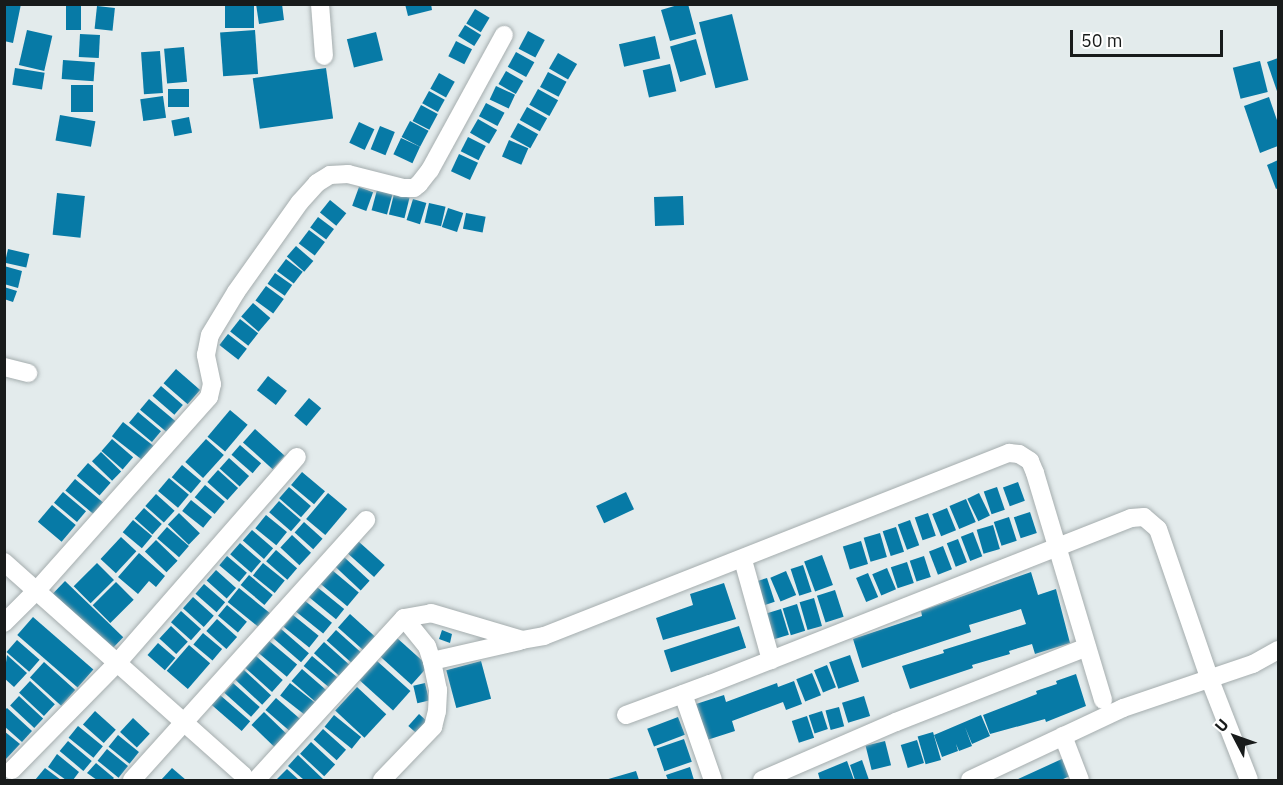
<!DOCTYPE html>
<html>
<head>
<meta charset="utf-8">
<style>
  body { margin:0 }
  #map { position:relative; width:1283px; height:785px; overflow:hidden; background:#e3ebec; font-family:"IBM Plex Sans",sans-serif }
  div>[style] { position:absolute }
  .building>* { inset:0; background:#077aa6; transform-origin:0 0 }
  .roads { filter:drop-shadow(0 0 2px #a5adae) drop-shadow(0 0 2px #a5adae) }
  .street>* { height:18px; margin:-9px; padding:0 9px; transform-origin:9px; border-radius:9px; background:#fff }
  span { translate:-50% -50%; white-space:nowrap; text-align:center; line-height:1.15; -webkit-text-stroke:4.5px #fff; paint-order:stroke }
  .frame { position:absolute; inset:0; border:6px solid #181b1b; pointer-events:none }
  .north { position:absolute; left:1205px; top:707px; width:60px; height:60px; -webkit-text-stroke:4px #fff; paint-order:stroke; rotate:311deg; font-size:16px; font-weight:700; line-height:24px; text-align:center; color:#181b1b }
  .north::after { content:''; display:block; margin:auto; width:21px; height:27px; background:#181b1b; clip-path:polygon(50% 0,100% 100%,50% 72%,0 100%) }
  .scale { position:absolute; left:1070px; top:30px; width:153px; height:27px; box-sizing:border-box; border:3px solid #181b1b; border-top:0; padding-left:8px; font-size:18px; line-height:21px; white-space:nowrap; color:#181b1b; -webkit-text-stroke:4px #fff; paint-order:stroke }
</style>
</head>
<body>
<div id="map">
  <div class="building">
    <div style="clip-path:polygon(4px 4px,21px 4px,13px 43px,4px 41px)"></div>
    <div style="left:225px;top:4px;width:29px;height:24px"></div>
    <div style="clip-path:polygon(256px 4px,282px 4px,284px 20px,259px 24px)"></div>
    <div style="clip-path:polygon(405px 4px,431px 4px,432px 10px,408px 16px)"></div>
    <div style="clip-path:polygon(681px 4px,688px 4px,696px 34px,670px 41px,661px 10px)"></div>
    <div style="left:66px;top:5px;width:15px;height:25px"></div>
    <div style="left:97px;top:6px;width:18px;height:23px;rotate:6deg"></div>
    <div style="left:475px;top:9px;width:17px;height:17px;rotate:31deg"></div>
    <div style="left:732px;top:14px;width:68px;height:34px;rotate:76deg"></div>
    <div style="left:465px;top:25px;width:19px;height:13px;rotate:32deg"></div>
    <div style="left:27px;top:30px;width:26px;height:36px;rotate:13deg"></div>
    <div style="left:255px;top:30px;width:44px;height:35px;rotate:86deg"></div>
    <div style="left:528px;top:31px;width:19px;height:20px;rotate:28deg"></div>
    <div style="left:376px;top:32px;width:29px;height:30px;rotate:76deg"></div>
    <div style="left:80px;top:34px;width:20px;height:23px;rotate:3deg"></div>
    <div style="left:655px;top:36px;width:23px;height:37px;rotate:77deg"></div>
    <div style="left:696px;top:39px;width:37px;height:27px;rotate:74deg"></div>
    <div style="left:456px;top:41px;width:18px;height:17px;rotate:27deg"></div>
    <div style="left:184px;top:47px;width:35px;height:20px;rotate:85deg"></div>
    <div style="left:160px;top:51px;width:42px;height:19px;rotate:86deg"></div>
    <div style="left:516px;top:52px;width:21px;height:17px;rotate:29deg"></div>
    <div style="left:558px;top:53px;width:22px;height:18px;rotate:30deg"></div>
    <div style="clip-path:polygon(1278px 58px,1278px 94px,1267px 62px)"></div>
    <div style="left:63px;top:60px;width:32px;height:19px;rotate:4deg"></div>
    <div style="left:1260px;top:61px;width:32px;height:28px;rotate:76deg"></div>
    <div style="left:670px;top:64px;width:28px;height:28px;rotate:77deg"></div>
    <div style="left:15px;top:68px;width:30px;height:17px;rotate:9deg"></div>
    <div style="left:326px;top:68px;width:51px;height:74px;rotate:82deg"></div>
    <div style="left:506px;top:71px;width:20px;height:15px;rotate:30deg"></div>
    <div style="left:548px;top:72px;width:21px;height:17px;rotate:28deg"></div>
    <div style="left:439px;top:73px;width:18px;height:18px;rotate:29deg"></div>
    <div style="left:71px;top:85px;width:22px;height:27px"></div>
    <div style="left:496px;top:86px;width:21px;height:15px;rotate:25deg"></div>
    <div style="left:168px;top:89px;width:21px;height:18px"></div>
    <div style="left:538px;top:89px;width:23px;height:18px;rotate:29deg"></div>
    <div style="left:429px;top:91px;width:18px;height:14px;rotate:29deg"></div>
    <div style="left:163px;top:96px;width:22px;height:23px;rotate:82deg"></div>
    <div style="clip-path:polygon(1269px 97px,1278px 123px,1278px 146px,1260px 153px,1244px 106px)"></div>
    <div style="left:486px;top:103px;width:21px;height:15px;rotate:28deg"></div>
    <div style="left:421px;top:105px;width:19px;height:18px;rotate:28deg"></div>
    <div style="left:527px;top:107px;width:23px;height:15px;rotate:29deg"></div>
    <div style="left:60px;top:115px;width:36px;height:26px;rotate:10deg"></div>
    <div style="left:189px;top:117px;width:16px;height:18px;rotate:79deg"></div>
    <div style="left:478px;top:119px;width:22px;height:16px;rotate:30deg"></div>
    <div style="left:410px;top:121px;width:21px;height:18px;rotate:28deg"></div>
    <div style="left:359px;top:122px;width:17px;height:23px;rotate:25deg"></div>
    <div style="left:518px;top:123px;width:23px;height:16px;rotate:29deg"></div>
    <div style="left:380px;top:126px;width:16px;height:25px;rotate:22deg"></div>
    <div style="left:468px;top:137px;width:20px;height:16px;rotate:27deg"></div>
    <div style="left:401px;top:138px;width:21px;height:18px;rotate:25deg"></div>
    <div style="left:509px;top:140px;width:21px;height:18px;rotate:23deg"></div>
    <div style="left:459px;top:154px;width:21px;height:19px;rotate:25deg"></div>
    <div style="clip-path:polygon(1278px 160px,1278px 188px,1276px 189px,1267px 165px)"></div>
    <div style="left:359px;top:187px;width:15px;height:20px;rotate:20deg"></div>
    <div style="left:377px;top:190px;width:16px;height:21px;rotate:15deg"></div>
    <div style="left:57px;top:193px;width:28px;height:42px;rotate:6deg"></div>
    <div style="left:394px;top:194px;width:16px;height:21px;rotate:14deg"></div>
    <div style="left:683px;top:196px;width:29px;height:29px;rotate:88deg"></div>
    <div style="left:413px;top:199px;width:14px;height:22px;rotate:17deg"></div>
    <div style="left:330px;top:200px;width:21px;height:16px;rotate:39deg"></div>
    <div style="left:429px;top:203px;width:17px;height:20px;rotate:13deg"></div>
    <div style="left:448px;top:208px;width:16px;height:20px;rotate:18deg"></div>
    <div style="left:466px;top:213px;width:20px;height:16px;rotate:11deg"></div>
    <div style="left:318px;top:217px;width:20px;height:13px;rotate:37deg"></div>
    <div style="left:309px;top:230px;width:20px;height:17px;rotate:37deg"></div>
    <div style="left:296px;top:246px;width:23px;height:14px;rotate:41deg"></div>
    <div style="left:8px;top:249px;width:22px;height:14px;rotate:13deg"></div>
    <div style="left:286px;top:259px;width:21px;height:15px;rotate:37deg"></div>
    <div style="clip-path:polygon(4px 266px,22px 271px,18px 288px,4px 284px)"></div>
    <div style="left:275px;top:273px;width:21px;height:13px;rotate:35deg"></div>
    <div style="left:266px;top:286px;width:22px;height:18px;rotate:36deg"></div>
    <div style="clip-path:polygon(4px 287px,17px 291px,13px 302px,4px 299px)"></div>
    <div style="left:253px;top:303px;width:23px;height:18px;rotate:41deg"></div>
    <div style="left:240px;top:319px;width:23px;height:16px;rotate:38deg"></div>
    <div style="left:228px;top:334px;width:24px;height:14px;rotate:38deg"></div>
    <div style="left:176px;top:369px;width:32px;height:19px;rotate:41deg"></div>
    <div style="left:268px;top:376px;width:24px;height:18px;rotate:38deg"></div>
    <div style="left:161px;top:386px;width:29px;height:13px;rotate:41deg"></div>
    <div style="left:309px;top:398px;width:16px;height:23px;rotate:40deg"></div>
    <div style="left:149px;top:399px;width:39px;height:14px;rotate:40deg"></div>
    <div style="left:230px;top:410px;width:23px;height:35px;rotate:40deg"></div>
    <div style="left:138px;top:412px;width:30px;height:14px;rotate:40deg"></div>
    <div style="left:123px;top:422px;width:43px;height:18px;rotate:38deg"></div>
    <div style="left:255px;top:429px;width:40px;height:18px;rotate:42deg"></div>
    <div style="left:112px;top:439px;width:28px;height:16px;rotate:41deg"></div>
    <div style="left:206px;top:439px;width:24px;height:31px;rotate:42deg"></div>
    <div style="left:240px;top:445px;width:28px;height:13px;rotate:41deg"></div>
    <div style="left:101px;top:452px;width:28px;height:13px;rotate:44deg"></div>
    <div style="left:229px;top:458px;width:27px;height:14px;rotate:42deg"></div>
    <div style="left:88px;top:463px;width:30px;height:17px;rotate:41deg"></div>
    <div style="left:182px;top:465px;width:25px;height:16px;rotate:40deg"></div>
    <div style="left:218px;top:470px;width:27px;height:16px;rotate:42deg"></div>
    <div style="left:302px;top:472px;width:30px;height:17px;rotate:40deg"></div>
    <div style="left:169px;top:478px;width:26px;height:17px;rotate:40deg"></div>
    <div style="left:75px;top:479px;width:39px;height:15px;rotate:40deg"></div>
    <div style="left:1018px;top:482px;width:20px;height:16px;rotate:70deg"></div>
    <div style="left:205px;top:485px;width:26px;height:16px;rotate:40deg"></div>
    <div style="left:289px;top:487px;width:29px;height:15px;rotate:41deg"></div>
    <div style="left:997px;top:487px;width:24px;height:14px;rotate:71deg"></div>
    <div style="left:63px;top:492px;width:30px;height:14px;rotate:40deg"></div>
    <div style="left:626px;top:492px;width:19px;height:33px;rotate:65deg"></div>
    <div style="left:328px;top:493px;width:25px;height:34px;rotate:40deg"></div>
    <div style="left:979px;top:493px;width:25px;height:13px;rotate:64deg"></div>
    <div style="left:156px;top:494px;width:25px;height:16px;rotate:42deg"></div>
    <div style="left:966px;top:499px;width:25px;height:18px;rotate:67deg"></div>
    <div style="left:191px;top:500px;width:27px;height:14px;rotate:39deg"></div>
    <div style="left:279px;top:501px;width:29px;height:15px;rotate:41deg"></div>
    <div style="left:52px;top:505px;width:31px;height:22px;rotate:40deg"></div>
    <div style="left:144px;top:508px;width:24px;height:14px;rotate:42deg"></div>
    <div style="left:947px;top:508px;width:24px;height:16px;rotate:68deg"></div>
    <div style="left:1030px;top:512px;width:22px;height:17px;rotate:72deg"></div>
    <div style="left:179px;top:513px;width:29px;height:16px;rotate:44deg"></div>
    <div style="left:928px;top:513px;width:24px;height:14px;rotate:71deg"></div>
    <div style="left:266px;top:515px;width:27px;height:17px;rotate:39deg"></div>
    <div style="left:1009px;top:517px;width:25px;height:16px;rotate:72deg"></div>
    <div style="left:133px;top:520px;width:25px;height:16px;rotate:40deg"></div>
    <div style="left:910px;top:520px;width:27px;height:13px;rotate:70deg"></div>
    <div style="left:304px;top:522px;width:25px;height:14px;rotate:42deg"></div>
    <div style="left:993px;top:525px;width:25px;height:17px;rotate:74deg"></div>
    <div style="left:167px;top:527px;width:29px;height:15px;rotate:41deg"></div>
    <div style="left:896px;top:527px;width:26px;height:14px;rotate:72deg"></div>
    <div style="left:252px;top:530px;width:28px;height:14px;rotate:41deg"></div>
    <div style="left:973px;top:532px;width:26px;height:13px;rotate:69deg"></div>
    <div style="left:880px;top:533px;width:25px;height:17px;rotate:74deg"></div>
    <div style="left:292px;top:535px;width:26px;height:17px;rotate:43deg"></div>
    <div style="left:121px;top:537px;width:21px;height:30px;rotate:43deg"></div>
    <div style="left:958px;top:539px;width:25px;height:12px;rotate:69deg"></div>
    <div style="left:156px;top:540px;width:30px;height:16px;rotate:44deg"></div>
    <div style="left:358px;top:541px;width:36px;height:16px;rotate:42deg"></div>
    <div style="left:861px;top:541px;width:24px;height:19px;rotate:73deg"></div>
    <div style="left:240px;top:543px;width:28px;height:15px;rotate:41deg"></div>
    <div style="left:943px;top:546px;width:25px;height:15px;rotate:69deg"></div>
    <div style="left:276px;top:550px;width:28px;height:15px;rotate:41deg"></div>
    <div style="clip-path:polygon(139px 553px,165px 576px,156px 587px,149px 581px,138px 594px,118px 577px)"></div>
    <div style="left:822px;top:555px;width:32px;height:19px;rotate:70deg"></div>
    <div style="left:227px;top:556px;width:26px;height:12px;rotate:40deg"></div>
    <div style="left:924px;top:556px;width:22px;height:15px;rotate:72deg"></div>
    <div style="left:344px;top:557px;width:35px;height:13px;rotate:43deg"></div>
    <div style="left:907px;top:562px;width:22px;height:17px;rotate:72deg"></div>
    <div style="left:97px;top:563px;width:24px;height:33px;rotate:45deg"></div>
    <div style="left:263px;top:563px;width:28px;height:16px;rotate:39deg"></div>
    <div style="left:803px;top:565px;width:28px;height:13px;rotate:72deg"></div>
    <div style="left:887px;top:568px;width:23px;height:16px;rotate:67deg"></div>
    <div style="left:216px;top:570px;width:27px;height:14px;rotate:42deg"></div>
    <div style="left:332px;top:570px;width:35px;height:18px;rotate:40deg"></div>
    <div style="left:786px;top:571px;width:26px;height:17px;rotate:67deg"></div>
    <div style="clip-path:polygon(1031px 572px,1038px 595px,1056px 589px,1070px 643px,1035px 654px,1032px 644px,1009px 651px,1010px 654px,972px 665px,973px 668px,910px 689px,902px 666px,944px 653px,943px 650px,1026px 624px,1021px 609px,969px 625px,971px 632px,862px 668px,853px 639px,922px 616px,921px 611px)"></div>
    <div style="left:868px;top:573px;width:26px;height:13px;rotate:67deg"></div>
    <div style="left:249px;top:575px;width:31px;height:13px;rotate:40deg"></div>
    <div style="left:767px;top:578px;width:25px;height:14px;rotate:72deg"></div>
    <div style="left:65px;top:581px;width:81px;height:19px;rotate:44deg"></div>
    <div style="left:116px;top:582px;width:25px;height:33px;rotate:45deg"></div>
    <div style="clip-path:polygon(724px 583px,736px 619px,663px 640px,656px 618px,693px 605px,690px 594px)"></div>
    <div style="left:204px;top:584px;width:28px;height:13px;rotate:41deg"></div>
    <div style="left:317px;top:587px;width:35px;height:13px;rotate:39deg"></div>
    <div style="left:239px;top:588px;width:40px;height:18px;rotate:39deg"></div>
    <div style="left:835px;top:590px;width:28px;height:19px;rotate:72deg"></div>
    <div style="left:193px;top:597px;width:28px;height:15px;rotate:42deg"></div>
    <div style="left:814px;top:598px;width:29px;height:15px;rotate:74deg"></div>
    <div style="left:304px;top:600px;width:36px;height:14px;rotate:39deg"></div>
    <div style="left:797px;top:604px;width:28px;height:15px;rotate:73deg"></div>
    <div style="left:227px;top:605px;width:26px;height:14px;rotate:40deg"></div>
    <div style="left:781px;top:609px;width:27px;height:18px;rotate:73deg"></div>
    <div style="left:181px;top:611px;width:27px;height:15px;rotate:42deg"></div>
    <div style="left:350px;top:614px;width:38px;height:18px;rotate:42deg"></div>
    <div style="left:293px;top:615px;width:33px;height:15px;rotate:39deg"></div>
    <div style="left:33px;top:617px;width:80px;height:24px;rotate:41deg"></div>
    <div style="left:217px;top:619px;width:27px;height:16px;rotate:42deg"></div>
    <div style="left:171px;top:626px;width:23px;height:17px;rotate:43deg"></div>
    <div style="left:739px;top:626px;width:23px;height:79px;rotate:72deg"></div>
    <div style="left:281px;top:629px;width:37px;height:12px;rotate:41deg"></div>
    <div style="left:336px;top:630px;width:36px;height:14px;rotate:42deg"></div>
    <div style="clip-path:polygon(442px 630px,452px 634px,450px 643px,439px 639px)"></div>
    <div style="left:203px;top:633px;width:25px;height:15px;rotate:40deg"></div>
    <div style="left:397px;top:638px;width:42px;height:25px;rotate:42deg"></div>
    <div style="left:17px;top:640px;width:30px;height:16px;rotate:41deg"></div>
    <div style="left:268px;top:640px;width:38px;height:16px;rotate:40deg"></div>
    <div style="left:324px;top:642px;width:36px;height:15px;rotate:42deg"></div>
    <div style="left:158px;top:643px;width:23px;height:16px;rotate:41deg"></div>
    <div style="left:189px;top:645px;width:28px;height:34px;rotate:41deg"></div>
    <div style="clip-path:polygon(7px 655px,27px 673px,14px 687px,4px 678px)"></div>
    <div style="left:850px;top:655px;width:28px;height:22px;rotate:71deg"></div>
    <div style="left:256px;top:656px;width:36px;height:16px;rotate:42deg"></div>
    <div style="left:312px;top:656px;width:33px;height:13px;rotate:40deg"></div>
    <div style="left:377px;top:661px;width:45px;height:26px;rotate:42deg"></div>
    <div style="left:481px;top:661px;width:39px;height:36px;rotate:75deg"></div>
    <div style="left:44px;top:662px;width:42px;height:21px;rotate:42deg"></div>
    <div style="left:827px;top:665px;width:24px;height:14px;rotate:68deg"></div>
    <div style="left:302px;top:669px;width:35px;height:16px;rotate:41deg"></div>
    <div style="left:244px;top:670px;width:37px;height:13px;rotate:43deg"></div>
    <div style="left:812px;top:673px;width:24px;height:17px;rotate:68deg"></div>
    <div style="clip-path:polygon(1076px 674px,1086px 706px,1046px 722px,1045px 719px,990px 734px,983px 715px,1037px 694px,1036px 691px,1057px 684px,1056px 681px)"></div>
    <div style="left:30px;top:681px;width:34px;height:16px;rotate:43deg"></div>
    <div style="clip-path:polygon(794px 681px,802px 704px,786px 710px,783px 702px,767px 708px,732px 721px,735px 731px,707px 740px,696px 704px,724px 695px,726px 702px,777px 683px,778px 687px)"></div>
    <div style="left:233px;top:683px;width:36px;height:13px;rotate:42deg"></div>
    <div style="left:290px;top:683px;width:34px;height:16px;rotate:38deg"></div>
    <div style="left:425px;top:683px;width:18px;height:12px;rotate:77deg"></div>
    <div style="left:357px;top:687px;width:40px;height:32px;rotate:43deg"></div>
    <div style="left:220px;top:695px;width:40px;height:13px;rotate:41deg"></div>
    <div style="left:19px;top:696px;width:33px;height:13px;rotate:43deg"></div>
    <div style="left:864px;top:696px;width:21px;height:23px;rotate:73deg"></div>
    <div style="left:276px;top:698px;width:37px;height:16px;rotate:41deg"></div>
    <div style="left:839px;top:707px;width:20px;height:14px;rotate:75deg"></div>
    <div style="clip-path:polygon(7px 708px,32px 731px,22px 742px,4px 726px,4px 711px)"></div>
    <div style="left:95px;top:711px;width:28px;height:18px;rotate:42deg"></div>
    <div style="left:822px;top:711px;width:19px;height:14px;rotate:72deg"></div>
    <div style="left:264px;top:712px;width:33px;height:18px;rotate:44deg"></div>
    <div style="left:419px;top:714px;width:13px;height:16px;rotate:42deg"></div>
    <div style="left:334px;top:715px;width:35px;height:15px;rotate:39deg"></div>
    <div style="clip-path:polygon(981px 715px,990px 736px,972px 744px,965px 727px,972px 746px,959px 751px,956px 744px,958px 751px,942px 757px,934px 735px)"></div>
    <div style="left:807px;top:716px;width:23px;height:16px;rotate:72deg"></div>
    <div style="left:678px;top:717px;width:19px;height:33px;rotate:69deg"></div>
    <div style="left:133px;top:718px;width:23px;height:19px;rotate:43deg"></div>
    <div style="left:78px;top:726px;width:32px;height:15px;rotate:39deg"></div>
    <div style="left:323px;top:729px;width:31px;height:14px;rotate:42deg"></div>
    <div style="clip-path:polygon(4px 731px,20px 744px,6px 759px,4px 757px)"></div>
    <div style="left:933px;top:732px;width:29px;height:16px;rotate:74deg"></div>
    <div style="left:118px;top:735px;width:27px;height:15px;rotate:39deg"></div>
    <div style="left:684px;top:739px;width:24px;height:29px;rotate:71deg"></div>
    <div style="left:917px;top:740px;width:24px;height:17px;rotate:73deg"></div>
    <div style="left:68px;top:741px;width:31px;height:13px;rotate:40deg"></div>
    <div style="left:885px;top:741px;width:25px;height:20px;rotate:76deg"></div>
    <div style="left:311px;top:742px;width:33px;height:16px;rotate:43deg"></div>
    <div style="left:107px;top:749px;width:27px;height:15px;rotate:39deg"></div>
    <div style="clip-path:polygon(57px 754px,79px 772px,73px 780px,66px 780px,48px 767px)"></div>
    <div style="clip-path:polygon(298px 755px,323px 779px,321px 780px,304px 780px,288px 766px)"></div>
    <div style="clip-path:polygon(1064px 758px,1072px 775px,1061px 780px,1016px 780px)"></div>
    <div style="clip-path:polygon(862px 760px,869px 780px,855px 780px,850px 765px)"></div>
    <div style="clip-path:polygon(847px 761px,854px 780px,820px 780px,818px 773px)"></div>
    <div style="clip-path:polygon(96px 763px,114px 778px,112px 780px,97px 780px,87px 773px)"></div>
    <div style="clip-path:polygon(690px 767px,694px 780px,668px 780px,666px 775px)"></div>
    <div style="clip-path:polygon(45px 768px,61px 780px,35px 780px)"></div>
    <div style="clip-path:polygon(172px 768px,186px 780px,161px 780px)"></div>
    <div style="clip-path:polygon(287px 769px,299px 780px,276px 780px)"></div>
    <div style="clip-path:polygon(636px 771px,639px 780px,605px 780px)"></div>
  </div>
  <div class="roads">
    <div class="street">
      <div style="left:320px;top:4px;width:52px;rotate:85.6deg"></div>
      <div style="left:4px;top:367px;width:25px;rotate:14deg"></div>
      <div style="left:743px;top:560px;width:104px;rotate:74.4deg"></div>
      <div style="left:4px;top:562px;width:320px;rotate:41.7deg"></div>
      <div style="left:243px;top:775px;width:5px;rotate:68deg"></div>
      <div style="left:404px;top:618px;width:36px;rotate:51deg"></div>
      <div style="left:427px;top:646px;width:16px;rotate:72deg"></div>
      <div style="left:432px;top:661px;width:90px;rotate:-12.8deg"></div>
      <div style="left:4px;top:623px;width:48px;rotate:-45deg"></div>
      <div style="left:38px;top:589px;width:257px;rotate:-48.3deg"></div>
      <div style="left:209px;top:397px;width:13px;rotate:-77deg"></div>
      <div style="left:212px;top:384px;width:30px;rotate:-102deg"></div>
      <div style="left:206px;top:355px;width:20px;rotate:-79deg"></div>
      <div style="left:210px;top:335px;width:50px;rotate:-58.8deg"></div>
      <div style="left:236px;top:292px;width:110px;rotate:-54.6deg"></div>
      <div style="left:300px;top:202px;width:25px;rotate:-48deg"></div>
      <div style="left:317px;top:183px;width:15px;rotate:-32deg"></div>
      <div style="left:330px;top:175px;width:18px;rotate:-3deg"></div>
      <div style="left:348px;top:174px;width:57px;rotate:14.3deg"></div>
      <div style="left:403px;top:188px;width:11px"></div>
      <div style="left:414px;top:188px;width:6px;rotate:-39deg"></div>
      <div style="left:419px;top:184px;width:18px;rotate:-52deg"></div>
      <div style="left:430px;top:170px;width:154px;rotate:-61.3deg"></div>
      <div style="left:683px;top:694px;width:91px;rotate:70.8deg"></div>
      <div style="left:626px;top:715px;width:90px;rotate:-20.3deg"></div>
      <div style="left:710px;top:684px;width:453px;rotate:-21.5deg"></div>
      <div style="left:1131px;top:518px;width:13px;rotate:-4deg"></div>
      <div style="left:1144px;top:517px;width:18px;rotate:41deg"></div>
      <div style="left:1158px;top:529px;width:160px;rotate:71deg"></div>
      <div style="left:1210px;top:680px;width:107px;rotate:68.7deg"></div>
      <div style="left:1063px;top:736px;width:47px;rotate:68.9deg"></div>
      <div style="left:12px;top:770px;width:151px;rotate:-45.5deg"></div>
      <div style="left:118px;top:662px;width:272px;rotate:-48.9deg"></div>
      <div style="left:132px;top:780px;width:350px;rotate:-48deg"></div>
      <div style="left:256px;top:780px;width:219px;rotate:-47.6deg"></div>
      <div style="left:404px;top:618px;width:27px;rotate:-10deg"></div>
      <div style="left:431px;top:613px;width:95px;rotate:16.5deg"></div>
      <div style="left:522px;top:640px;width:22px;rotate:-10deg"></div>
      <div style="left:544px;top:636px;width:500px;rotate:-21.5deg"></div>
      <div style="left:1009px;top:453px;width:10px;rotate:6deg"></div>
      <div style="left:1019px;top:454px;width:13px;rotate:32deg"></div>
      <div style="left:1030px;top:461px;width:13px;rotate:67deg"></div>
      <div style="left:1035px;top:473px;width:237px;rotate:73.3deg"></div>
      <div style="left:382px;top:780px;width:74px;rotate:-46.1deg"></div>
      <div style="left:433px;top:727px;width:16px;rotate:-76deg"></div>
      <div style="left:437px;top:711px;width:21px;rotate:-87deg"></div>
      <div style="left:438px;top:690px;width:30px;rotate:-102deg"></div>
      <div style="left:762px;top:780px;width:146px;rotate:-23.4deg"></div>
      <div style="left:896px;top:722px;width:205px;rotate:-21.4deg"></div>
      <div style="left:970px;top:780px;width:169px;rotate:-25.2deg"></div>
      <div style="left:1123px;top:708px;width:137px;rotate:-18.7deg"></div>
      <div style="left:1253px;top:664px;width:29px;rotate:-29deg"></div>
    </div>
  </div>
  <div class="frame"></div>
  <div class="north">U</div>
  <div class="scale">50 m</div>
</div>
</body>
</html>
